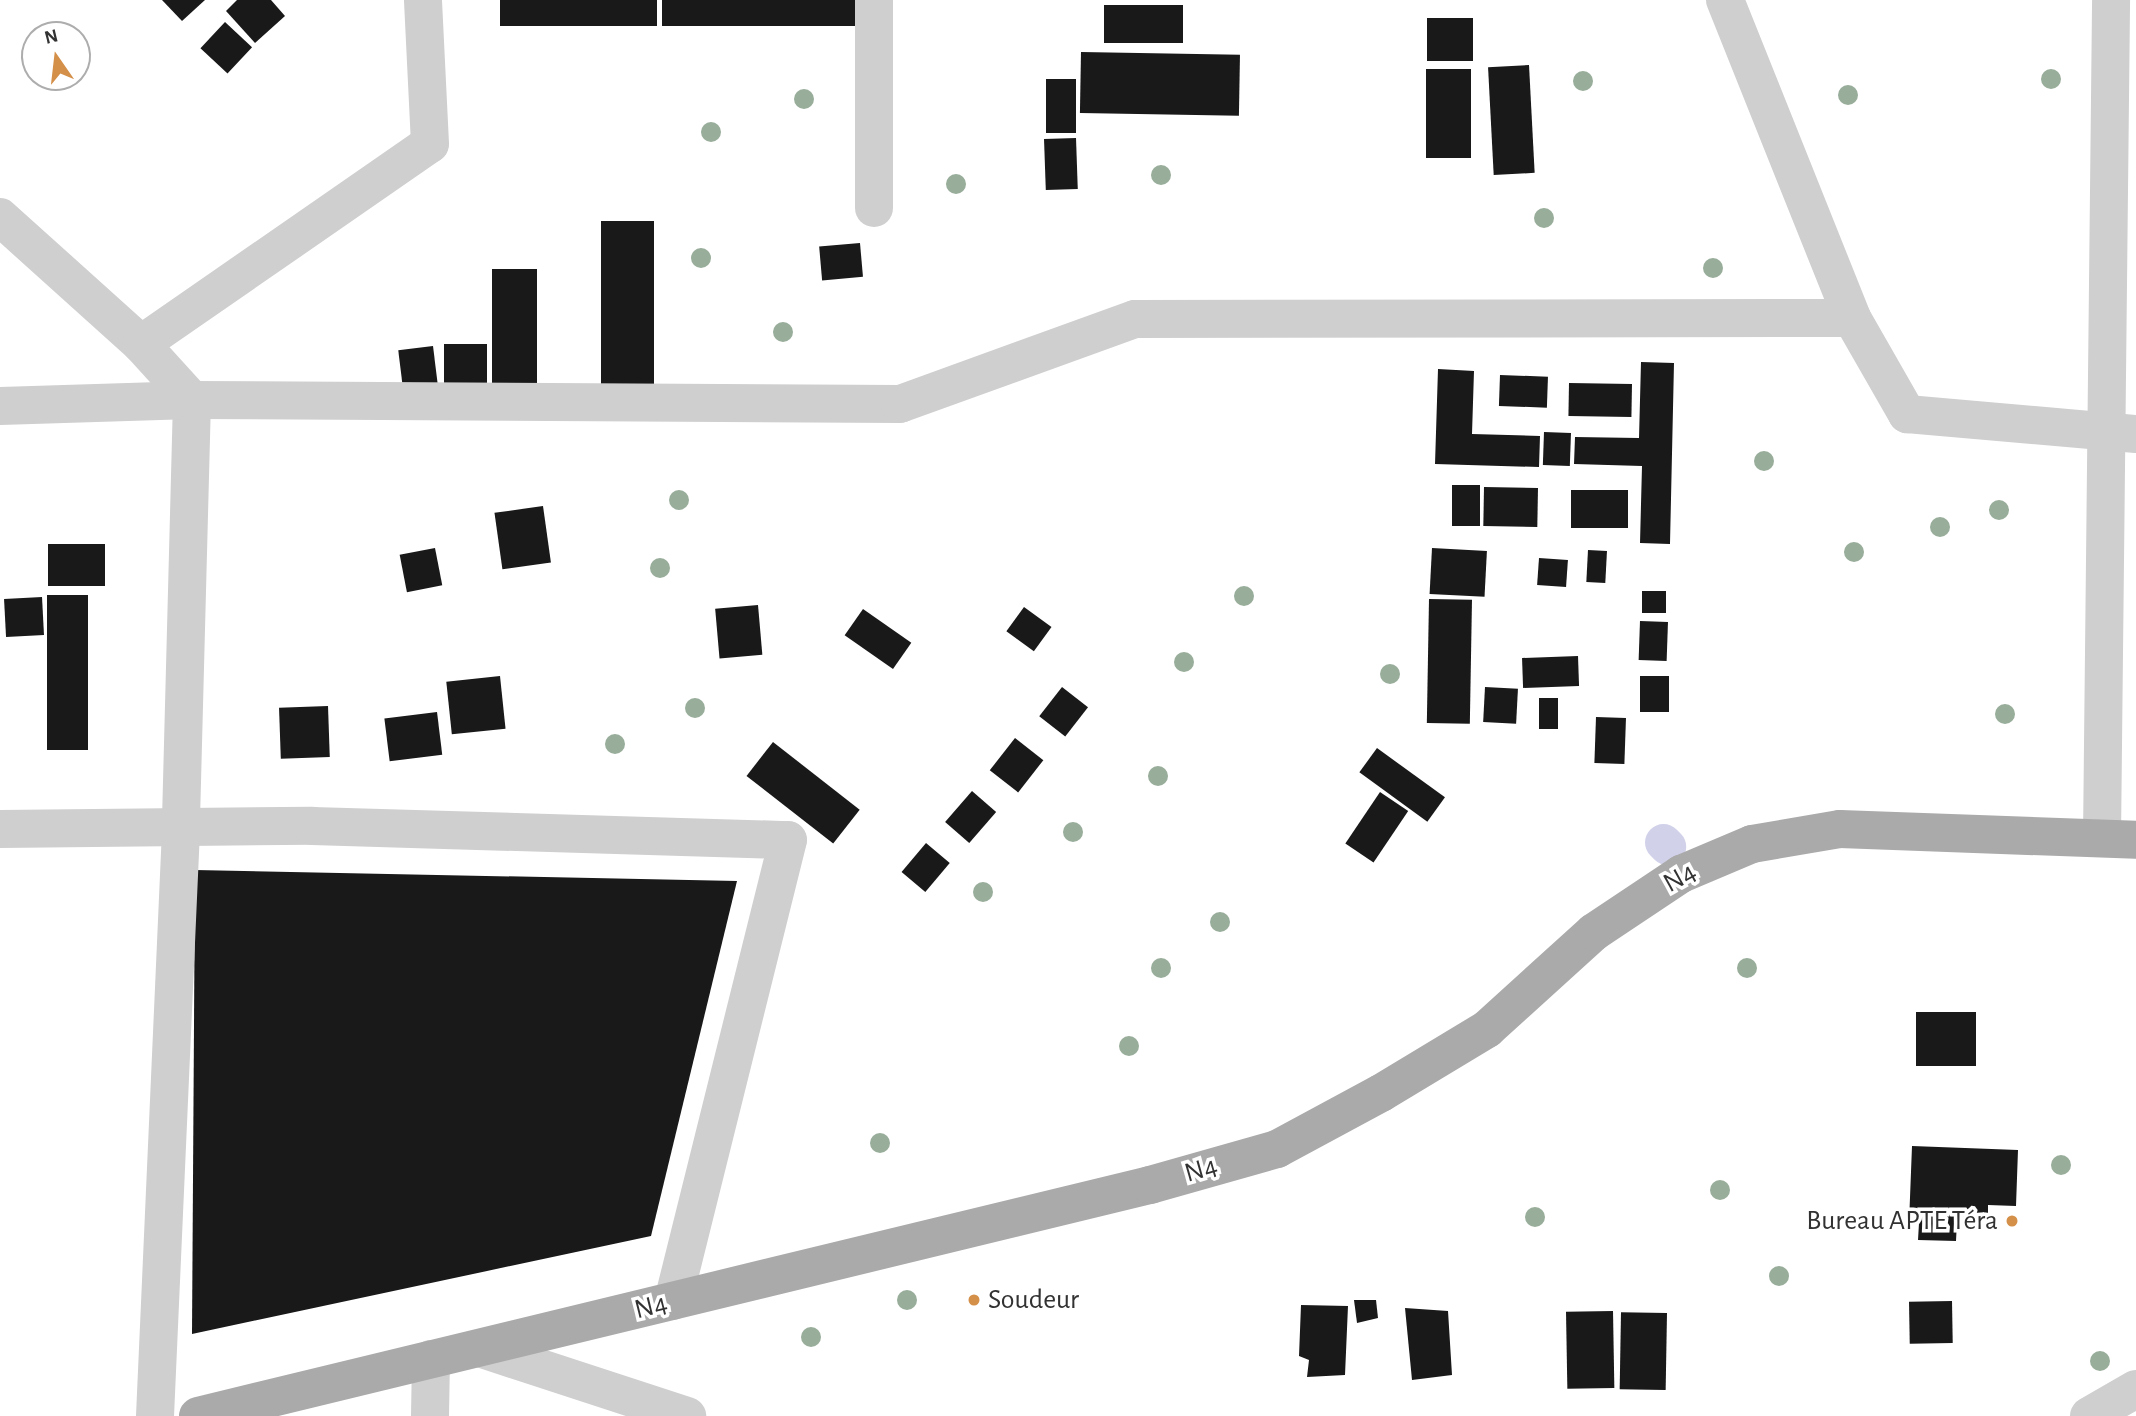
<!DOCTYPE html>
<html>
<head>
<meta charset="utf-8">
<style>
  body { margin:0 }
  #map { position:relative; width:2136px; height:1416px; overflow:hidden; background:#fff; font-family:"Alegreya Sans",sans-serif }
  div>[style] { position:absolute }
  .canal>* { height:37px; margin:-18.5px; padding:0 18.5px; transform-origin:18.5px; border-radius:18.5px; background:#d1d1ea }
  .building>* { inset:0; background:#191919; transform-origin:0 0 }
  .street>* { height:38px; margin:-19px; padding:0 19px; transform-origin:19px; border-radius:19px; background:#cfcfcf }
  .primary>* { height:38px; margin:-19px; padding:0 19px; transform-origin:19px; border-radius:19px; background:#aaa }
  .trees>* { width:20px; height:20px; margin:-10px; border-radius:50%; background:#98ad9a }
  .dots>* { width:19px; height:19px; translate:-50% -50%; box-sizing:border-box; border:4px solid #fff; border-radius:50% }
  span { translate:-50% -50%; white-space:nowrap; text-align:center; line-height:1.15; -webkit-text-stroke:7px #fff; paint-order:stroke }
  .street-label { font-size:28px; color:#323232 }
  .poi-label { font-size:28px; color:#323232 }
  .right { translate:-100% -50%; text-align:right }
  .left { translate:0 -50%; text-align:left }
  .north { position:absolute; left:21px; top:21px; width:70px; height:70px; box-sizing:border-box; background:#fff; border:2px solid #adadad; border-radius:50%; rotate:346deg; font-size:19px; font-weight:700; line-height:28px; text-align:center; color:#323232 }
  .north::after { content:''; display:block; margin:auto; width:24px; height:32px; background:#d48f49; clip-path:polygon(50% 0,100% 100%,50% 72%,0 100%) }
</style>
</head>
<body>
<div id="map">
  <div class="canal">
    <div style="left:1663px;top:842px;width:6px;rotate:45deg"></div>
  </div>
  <div class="building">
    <div style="clip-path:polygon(162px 0,205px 0,182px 21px)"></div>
    <div style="clip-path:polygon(237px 0,271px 0,285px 16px,255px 43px,226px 11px)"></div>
    <div style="left:500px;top:0;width:157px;height:26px"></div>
    <div style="left:662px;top:0;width:205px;height:26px"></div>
    <div style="left:1104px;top:5px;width:79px;height:38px"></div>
    <div style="left:1427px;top:18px;width:46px;height:43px"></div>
    <div style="left:225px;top:22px;width:37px;height:36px;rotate:43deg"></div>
    <div style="left:1081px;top:52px;width:159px;height:61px;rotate:1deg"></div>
    <div style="left:1529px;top:65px;width:108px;height:41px;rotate:87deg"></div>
    <div style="left:1426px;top:69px;width:45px;height:89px"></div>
    <div style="left:1046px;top:79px;width:30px;height:54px"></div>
    <div style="left:1076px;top:138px;width:51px;height:32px;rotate:88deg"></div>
    <div style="left:601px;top:221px;width:53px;height:164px"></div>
    <div style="left:860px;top:243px;width:34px;height:41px;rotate:85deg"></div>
    <div style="left:492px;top:269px;width:45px;height:114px"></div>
    <div style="left:444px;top:344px;width:43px;height:39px"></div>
    <div style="left:433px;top:346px;width:38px;height:35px;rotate:83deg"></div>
    <div style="clip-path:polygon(1641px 362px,1674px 363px,1670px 544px,1640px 543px,1642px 466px,1574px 464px,1575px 437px,1639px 438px)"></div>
    <div style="clip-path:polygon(1438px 369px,1474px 371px,1472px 434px,1540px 436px,1539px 467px,1435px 464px)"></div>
    <div style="left:1500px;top:375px;width:48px;height:31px;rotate:2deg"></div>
    <div style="left:1569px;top:383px;width:63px;height:33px;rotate:1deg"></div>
    <div style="left:1544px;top:432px;width:27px;height:33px;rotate:2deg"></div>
    <div style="left:1452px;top:485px;width:28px;height:41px"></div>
    <div style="left:1484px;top:487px;width:54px;height:39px;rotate:1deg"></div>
    <div style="left:1571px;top:490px;width:57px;height:38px"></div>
    <div style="left:543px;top:506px;width:57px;height:49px;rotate:82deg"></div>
    <div style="left:105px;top:544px;width:42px;height:57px;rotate:90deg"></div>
    <div style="left:435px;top:548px;width:38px;height:36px;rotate:79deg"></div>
    <div style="left:1432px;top:548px;width:55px;height:46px;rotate:3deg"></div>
    <div style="left:1588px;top:550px;width:19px;height:32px;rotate:3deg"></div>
    <div style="left:1539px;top:558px;width:29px;height:27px;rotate:4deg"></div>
    <div style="left:1642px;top:591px;width:24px;height:22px"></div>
    <div style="left:47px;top:595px;width:41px;height:155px"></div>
    <div style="left:42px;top:597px;width:38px;height:38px;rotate:87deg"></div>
    <div style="left:1429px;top:599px;width:43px;height:124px;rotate:1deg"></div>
    <div style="left:758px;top:605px;width:50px;height:43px;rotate:85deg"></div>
    <div style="left:1024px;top:607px;width:34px;height:30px;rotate:36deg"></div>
    <div style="left:863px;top:609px;width:59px;height:32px;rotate:35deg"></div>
    <div style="left:1640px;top:621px;width:28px;height:39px;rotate:2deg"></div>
    <div style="left:1578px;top:656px;width:30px;height:56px;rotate:88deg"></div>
    <div style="left:500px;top:676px;width:53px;height:54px;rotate:84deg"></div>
    <div style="left:1640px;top:676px;width:29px;height:36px"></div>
    <div style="left:1062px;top:687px;width:33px;height:37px;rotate:38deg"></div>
    <div style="left:1485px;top:687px;width:33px;height:35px;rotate:3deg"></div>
    <div style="left:1558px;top:698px;width:31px;height:19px;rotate:90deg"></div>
    <div style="left:328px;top:706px;width:51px;height:49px;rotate:88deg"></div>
    <div style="left:437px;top:712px;width:43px;height:53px;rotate:83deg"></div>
    <div style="left:1596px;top:717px;width:30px;height:46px;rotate:2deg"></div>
    <div style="left:1015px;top:738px;width:36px;height:41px;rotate:38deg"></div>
    <div style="left:773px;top:742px;width:110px;height:43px;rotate:38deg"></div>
    <div style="left:1377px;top:748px;width:84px;height:30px;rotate:36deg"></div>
    <div style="left:972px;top:791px;width:32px;height:41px;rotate:41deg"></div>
    <div style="left:1380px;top:792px;width:34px;height:62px;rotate:34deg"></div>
    <div style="left:926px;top:843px;width:31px;height:38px;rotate:40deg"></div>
    <div style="clip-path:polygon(195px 870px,737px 881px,651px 1236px,192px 1334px)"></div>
    <div style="left:1916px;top:1012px;width:60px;height:54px"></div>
    <div style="clip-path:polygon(1912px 1146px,2018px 1150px,2016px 1206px,1988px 1205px,1988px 1222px,1957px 1221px,1956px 1241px,1918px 1240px,1919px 1223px,1909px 1223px)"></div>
    <div style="clip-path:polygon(1354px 1300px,1376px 1300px,1378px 1318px,1357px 1323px)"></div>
    <div style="left:1952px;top:1301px;width:42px;height:43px;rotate:89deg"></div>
    <div style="clip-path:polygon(1301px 1305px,1348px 1306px,1345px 1375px,1307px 1377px,1309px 1360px,1299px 1356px)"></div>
    <div style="clip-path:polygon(1405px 1308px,1448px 1311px,1452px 1375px,1412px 1380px)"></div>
    <div style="left:1613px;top:1311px;width:77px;height:47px;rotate:89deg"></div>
    <div style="left:1667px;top:1313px;width:77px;height:46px;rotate:91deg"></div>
  </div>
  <div class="street">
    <div style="left:1725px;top:0;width:342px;rotate:68.2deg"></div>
    <div style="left:1852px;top:318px;width:111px;rotate:60.2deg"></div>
    <div style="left:1907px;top:414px;width:230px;rotate:5deg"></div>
    <div style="left:874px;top:208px;width:208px;rotate:-90deg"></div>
    <div style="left:0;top:217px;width:190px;rotate:42deg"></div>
    <div style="left:141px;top:344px;width:351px;rotate:-34.7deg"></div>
    <div style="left:430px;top:144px;width:144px;rotate:-92.8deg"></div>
    <div style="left:141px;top:344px;width:76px;rotate:47.7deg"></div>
    <div style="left:192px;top:400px;width:430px;rotate:91.5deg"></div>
    <div style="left:181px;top:830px;width:587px;rotate:92.54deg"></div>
    <div style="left:0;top:406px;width:192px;rotate:-1.8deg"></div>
    <div style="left:192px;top:400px;width:708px;rotate:0.32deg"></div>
    <div style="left:900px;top:404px;width:250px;rotate:-19.9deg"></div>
    <div style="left:1135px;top:319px;width:717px;rotate:-0.08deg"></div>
    <div style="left:0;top:829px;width:312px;rotate:-0.6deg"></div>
    <div style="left:312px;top:826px;width:476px;rotate:1.7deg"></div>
    <div style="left:788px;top:840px;width:475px;rotate:104deg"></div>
    <div style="left:2102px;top:838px;width:838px;rotate:-89.38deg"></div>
    <div style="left:482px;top:1349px;width:216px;rotate:18.1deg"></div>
    <div style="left:430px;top:1416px;width:57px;rotate:-89deg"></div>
    <div style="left:2089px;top:1416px;width:54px;rotate:-29.9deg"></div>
  </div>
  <div class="primary">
    <div style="left:198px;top:1416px;width:980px;rotate:-13.64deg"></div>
    <div style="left:1150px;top:1185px;width:132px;rotate:-15.8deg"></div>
    <div style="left:1277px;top:1149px;width:118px;rotate:-28.3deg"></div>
    <div style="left:1381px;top:1093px;width:124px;rotate:-31.1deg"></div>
    <div style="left:1487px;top:1029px;width:144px;rotate:-42.2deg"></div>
    <div style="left:1594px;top:932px;width:105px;rotate:-33.7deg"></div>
    <div style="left:1681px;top:874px;width:77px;rotate:-22.9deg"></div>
    <div style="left:1752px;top:844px;width:89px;rotate:-9.7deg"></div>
    <div style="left:1840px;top:829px;width:296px;rotate:2.1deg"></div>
  </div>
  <div class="trees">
    <div style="left:2051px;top:79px"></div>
    <div style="left:1583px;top:81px"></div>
    <div style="left:1848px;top:95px"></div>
    <div style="left:804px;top:99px"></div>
    <div style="left:711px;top:132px"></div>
    <div style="left:1161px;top:175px"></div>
    <div style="left:956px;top:184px"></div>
    <div style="left:1544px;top:218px"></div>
    <div style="left:701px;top:258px"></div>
    <div style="left:1713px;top:268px"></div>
    <div style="left:783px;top:332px"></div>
    <div style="left:1764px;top:461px"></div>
    <div style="left:679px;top:500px"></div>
    <div style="left:1999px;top:510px"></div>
    <div style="left:1940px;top:527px"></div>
    <div style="left:1854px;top:552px"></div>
    <div style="left:660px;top:568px"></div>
    <div style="left:1244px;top:596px"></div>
    <div style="left:1184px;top:662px"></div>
    <div style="left:1390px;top:674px"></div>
    <div style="left:695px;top:708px"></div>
    <div style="left:2005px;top:714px"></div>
    <div style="left:615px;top:744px"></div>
    <div style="left:1158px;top:776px"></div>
    <div style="left:1073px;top:832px"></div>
    <div style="left:983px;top:892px"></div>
    <div style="left:1220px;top:922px"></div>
    <div style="left:1161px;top:968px"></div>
    <div style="left:1747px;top:968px"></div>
    <div style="left:1129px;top:1046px"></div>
    <div style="left:880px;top:1143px"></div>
    <div style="left:2061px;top:1165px"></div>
    <div style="left:1720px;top:1190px"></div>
    <div style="left:1535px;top:1217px"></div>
    <div style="left:1779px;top:1276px"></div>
    <div style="left:907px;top:1300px"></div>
    <div style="left:811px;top:1337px"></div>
    <div style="left:2100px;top:1361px"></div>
  </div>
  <div class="dots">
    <div style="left:2012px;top:1221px;background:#d48f49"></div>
    <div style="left:974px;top:1300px;background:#d48f49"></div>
  </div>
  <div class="street-label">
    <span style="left:1680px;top:878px;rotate:-29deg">N4</span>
    <span style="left:1201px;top:1170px;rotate:-16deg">N4</span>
    <span style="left:651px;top:1307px;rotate:-14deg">N4</span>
  </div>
  <div class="poi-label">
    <span class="right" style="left:1998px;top:1221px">Bureau APTE Téra</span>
    <span class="left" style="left:988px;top:1300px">Soudeur</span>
  </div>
  <div class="north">N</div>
</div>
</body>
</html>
